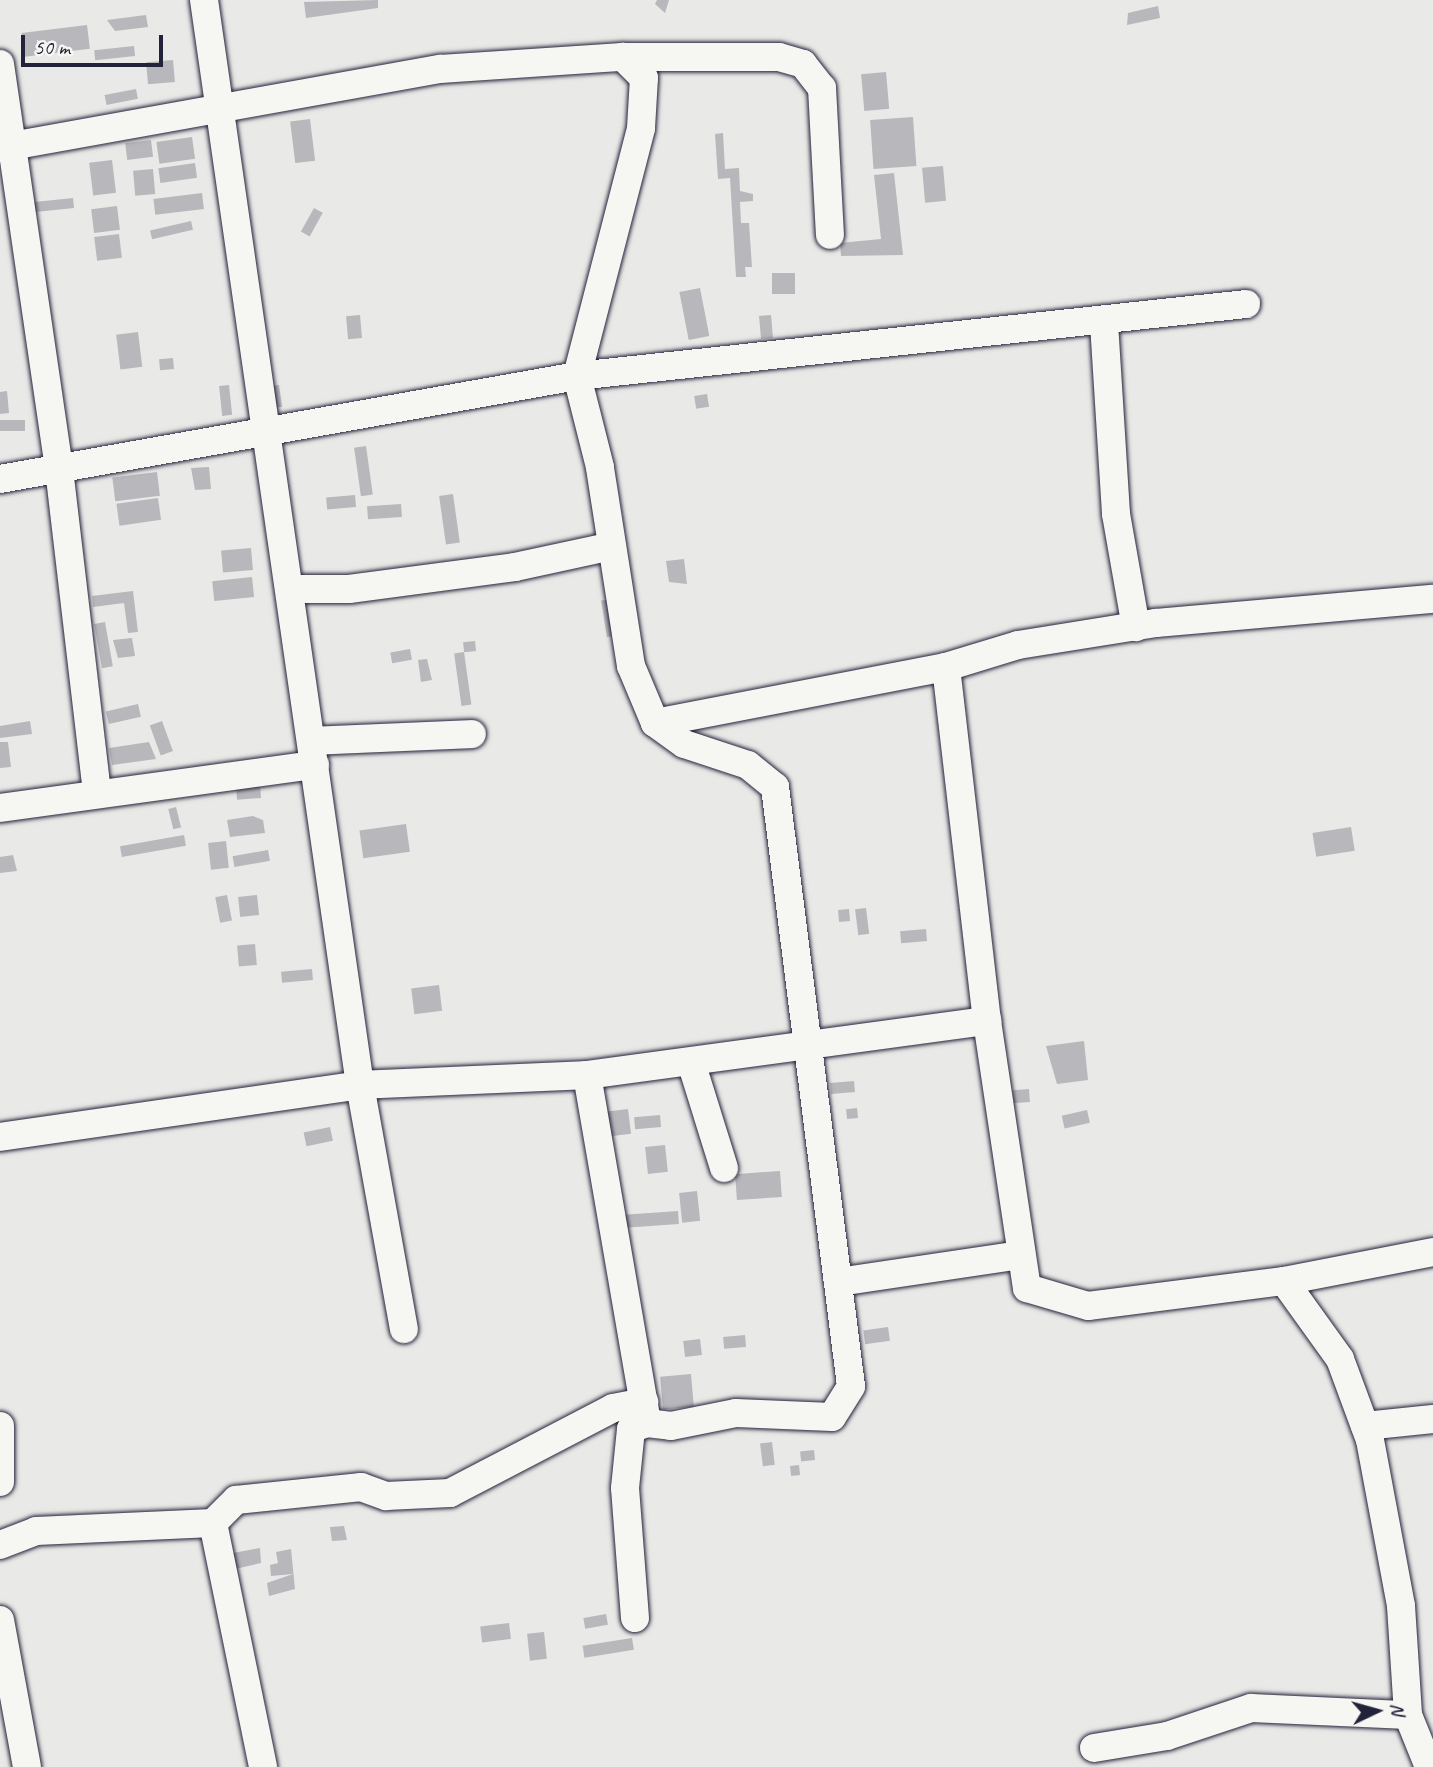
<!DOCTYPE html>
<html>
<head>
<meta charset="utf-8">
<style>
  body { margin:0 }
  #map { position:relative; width:1433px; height:1767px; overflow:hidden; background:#e9e9e7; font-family:Caveat,sans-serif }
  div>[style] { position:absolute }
  .building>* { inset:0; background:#b8b8bc; transform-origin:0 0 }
  .roads { filter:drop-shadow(0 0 2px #22223b) drop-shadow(0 0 2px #22223b) }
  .minor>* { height:28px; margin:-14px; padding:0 14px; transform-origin:14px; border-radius:14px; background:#f6f6f2 }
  span { translate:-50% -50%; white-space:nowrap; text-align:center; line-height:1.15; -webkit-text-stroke:7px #f6f6f2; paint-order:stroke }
  .north { position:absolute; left:1342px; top:1676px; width:70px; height:70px; -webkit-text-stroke:5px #f6f6f2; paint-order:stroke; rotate:85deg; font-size:19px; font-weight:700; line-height:28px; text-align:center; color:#22223b }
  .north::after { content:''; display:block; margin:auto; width:24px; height:32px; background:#22223b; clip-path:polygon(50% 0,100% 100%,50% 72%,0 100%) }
  .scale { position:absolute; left:21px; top:35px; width:142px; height:32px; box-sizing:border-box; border:4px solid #22223b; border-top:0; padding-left:9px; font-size:21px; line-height:24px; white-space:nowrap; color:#22223b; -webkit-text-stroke:5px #f6f6f2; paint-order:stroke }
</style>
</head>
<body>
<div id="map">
  <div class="building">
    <div style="clip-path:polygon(378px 0,378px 8px,306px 18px,304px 2px)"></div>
    <div style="clip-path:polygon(657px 0,669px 0,665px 13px,655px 4px)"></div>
    <div style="clip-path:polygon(1158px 6px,1160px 18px,1127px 25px,1128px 13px)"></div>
    <div style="clip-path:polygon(146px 15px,148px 27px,115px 31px,107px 20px)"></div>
    <div style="left:87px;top:25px;width:24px;height:66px;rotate:83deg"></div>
    <div style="left:134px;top:46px;width:10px;height:40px;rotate:84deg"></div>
    <div style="left:173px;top:60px;width:22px;height:27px;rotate:85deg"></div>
    <div style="left:886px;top:72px;width:37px;height:25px;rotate:85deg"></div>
    <div style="left:136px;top:89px;width:10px;height:32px;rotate:79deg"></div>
    <div style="left:913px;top:117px;width:49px;height:43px;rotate:86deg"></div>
    <div style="left:310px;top:119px;width:42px;height:20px;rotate:83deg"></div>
    <div style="clip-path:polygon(723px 133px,725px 169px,739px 168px,740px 191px,753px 194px,753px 201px,740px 202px,741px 223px,749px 223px,752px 267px,745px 267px,746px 277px,736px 277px,730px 178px,718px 179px,715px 134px)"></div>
    <div style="left:192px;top:137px;width:22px;height:36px;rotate:82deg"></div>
    <div style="left:151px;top:140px;width:17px;height:26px;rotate:83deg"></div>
    <div style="left:112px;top:160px;width:33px;height:23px;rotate:83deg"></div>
    <div style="left:195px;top:163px;width:15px;height:37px;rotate:82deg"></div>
    <div style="left:943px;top:166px;width:35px;height:21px;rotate:85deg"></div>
    <div style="left:153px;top:169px;width:25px;height:20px;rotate:85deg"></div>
    <div style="clip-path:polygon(894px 173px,903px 255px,841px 256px,840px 243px,881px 239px,874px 175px)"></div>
    <div style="left:202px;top:193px;width:16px;height:49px;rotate:83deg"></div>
    <div style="left:73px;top:198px;width:10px;height:41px;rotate:84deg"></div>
    <div style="left:117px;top:206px;width:24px;height:26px;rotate:83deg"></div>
    <div style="left:314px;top:208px;width:10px;height:27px;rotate:29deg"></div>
    <div style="left:191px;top:221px;width:9px;height:42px;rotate:77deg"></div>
    <div style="left:119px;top:234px;width:24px;height:25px;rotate:83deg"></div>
    <div style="left:772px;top:273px;width:23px;height:21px"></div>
    <div style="left:700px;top:288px;width:49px;height:21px;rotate:79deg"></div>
    <div style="left:360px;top:315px;width:23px;height:14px;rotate:85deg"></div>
    <div style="left:771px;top:315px;width:23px;height:12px;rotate:85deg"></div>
    <div style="left:138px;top:332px;width:35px;height:22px;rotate:83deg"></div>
    <div style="left:173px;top:358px;width:11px;height:14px;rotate:85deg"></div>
    <div style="left:229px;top:385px;width:30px;height:10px;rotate:84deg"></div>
    <div style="left:279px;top:385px;width:22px;height:12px;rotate:82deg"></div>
    <div style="clip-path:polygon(7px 391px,9px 413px,0 414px,0 392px)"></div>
    <div style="left:707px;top:394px;width:13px;height:13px;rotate:81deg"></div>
    <div style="left:25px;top:420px;width:11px;height:25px;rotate:90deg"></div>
    <div style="left:366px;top:446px;width:49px;height:12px;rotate:82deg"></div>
    <div style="clip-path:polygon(209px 467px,211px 489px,195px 490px,191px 468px)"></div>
    <div style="left:157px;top:472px;width:24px;height:45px;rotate:83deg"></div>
    <div style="left:453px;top:494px;width:49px;height:14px;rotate:82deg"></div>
    <div style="left:355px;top:495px;width:12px;height:29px;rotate:85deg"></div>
    <div style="left:158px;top:498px;width:22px;height:42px;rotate:82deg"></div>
    <div style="left:401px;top:504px;width:13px;height:34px;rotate:86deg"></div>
    <div style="left:251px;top:548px;width:22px;height:30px;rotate:85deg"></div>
    <div style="clip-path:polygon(684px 559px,687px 584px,669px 582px,666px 561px)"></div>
    <div style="left:252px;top:577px;width:20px;height:40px;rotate:84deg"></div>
    <div style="clip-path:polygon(133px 591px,138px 632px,128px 633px,124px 603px,93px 607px,92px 596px)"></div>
    <div style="left:611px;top:599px;width:37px;height:10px;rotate:81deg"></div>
    <div style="left:105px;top:622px;width:45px;height:11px;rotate:80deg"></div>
    <div style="clip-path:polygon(132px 638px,135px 656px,118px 658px,113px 640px)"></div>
    <div style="left:475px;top:641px;width:10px;height:12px;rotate:84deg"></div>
    <div style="left:410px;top:649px;width:11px;height:20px;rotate:80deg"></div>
    <div style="left:464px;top:652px;width:53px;height:10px;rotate:82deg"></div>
    <div style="clip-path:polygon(427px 659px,432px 680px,421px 682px,418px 660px)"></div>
    <div style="left:138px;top:704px;width:13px;height:33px;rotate:77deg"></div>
    <div style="clip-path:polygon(30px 721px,32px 734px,0 738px,0 726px)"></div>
    <div style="left:162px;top:721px;width:32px;height:13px;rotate:70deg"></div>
    <div style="clip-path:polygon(0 742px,8px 742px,11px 767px,0 768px)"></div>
    <div style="clip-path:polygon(149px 742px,156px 759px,112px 765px,109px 748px)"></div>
    <div style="left:260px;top:784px;width:14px;height:24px;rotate:86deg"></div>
    <div style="left:176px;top:807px;width:21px;height:8px;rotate:76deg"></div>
    <div style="clip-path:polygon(253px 816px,263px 820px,265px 833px,230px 837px,227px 820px)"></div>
    <div style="left:406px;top:824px;width:28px;height:47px;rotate:82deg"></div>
    <div style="left:1351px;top:827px;width:24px;height:39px;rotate:81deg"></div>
    <div style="left:184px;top:835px;width:11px;height:65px;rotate:80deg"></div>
    <div style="left:226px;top:841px;width:27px;height:18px;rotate:84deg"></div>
    <div style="left:268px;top:850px;width:11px;height:36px;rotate:80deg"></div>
    <div style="clip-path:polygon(13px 855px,17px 871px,0 873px,0 857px)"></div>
    <div style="left:227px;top:895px;width:26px;height:12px;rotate:79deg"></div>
    <div style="left:257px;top:895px;width:20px;height:19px;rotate:84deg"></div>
    <div style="left:866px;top:908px;width:26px;height:11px;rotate:83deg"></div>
    <div style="left:849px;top:909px;width:12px;height:11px;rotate:85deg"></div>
    <div style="left:926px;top:929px;width:12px;height:26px;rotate:85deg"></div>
    <div style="left:255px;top:944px;width:21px;height:18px;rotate:85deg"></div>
    <div style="left:312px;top:969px;width:11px;height:31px;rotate:85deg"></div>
    <div style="left:439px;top:985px;width:26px;height:28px;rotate:83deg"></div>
    <div style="clip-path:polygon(1084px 1041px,1088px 1080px,1057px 1084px,1046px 1046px)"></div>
    <div style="left:854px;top:1081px;width:11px;height:24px;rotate:85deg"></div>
    <div style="left:1029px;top:1089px;width:13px;height:16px;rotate:86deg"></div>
    <div style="left:857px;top:1108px;width:10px;height:11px;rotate:84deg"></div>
    <div style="left:628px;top:1109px;width:25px;height:27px;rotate:83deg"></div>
    <div style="left:1087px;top:1110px;width:13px;height:26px;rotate:77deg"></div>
    <div style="left:660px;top:1115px;width:12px;height:26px;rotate:85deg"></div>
    <div style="left:330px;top:1127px;width:14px;height:27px;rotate:78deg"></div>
    <div style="left:665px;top:1145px;width:27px;height:20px;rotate:84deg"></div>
    <div style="left:780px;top:1171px;width:26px;height:45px;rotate:86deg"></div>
    <div style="left:697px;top:1191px;width:30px;height:18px;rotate:84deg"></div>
    <div style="left:678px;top:1211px;width:13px;height:54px;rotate:86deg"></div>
    <div style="left:888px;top:1327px;width:14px;height:25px;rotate:82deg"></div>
    <div style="left:745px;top:1335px;width:12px;height:22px;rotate:85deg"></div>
    <div style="left:700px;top:1339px;width:16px;height:17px;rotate:83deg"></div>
    <div style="left:691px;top:1374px;width:33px;height:31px;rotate:85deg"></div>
    <div style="left:772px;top:1442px;width:23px;height:12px;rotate:83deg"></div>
    <div style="left:814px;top:1450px;width:10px;height:14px;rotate:84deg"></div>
    <div style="left:799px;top:1465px;width:10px;height:9px;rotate:84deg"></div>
    <div style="clip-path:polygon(344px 1526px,347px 1540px,332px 1541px,330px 1527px)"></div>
    <div style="clip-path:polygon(260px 1548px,261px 1563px,235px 1569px,233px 1553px)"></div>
    <div style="clip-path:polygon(291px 1549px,295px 1589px,269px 1596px,267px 1583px,293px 1574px,271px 1576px,270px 1565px,278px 1563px,276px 1552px)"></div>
    <div style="left:606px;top:1614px;width:11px;height:23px;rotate:80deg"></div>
    <div style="left:509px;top:1623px;width:16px;height:29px;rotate:83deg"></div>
    <div style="left:544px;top:1632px;width:27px;height:17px;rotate:84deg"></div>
    <div style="left:632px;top:1638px;width:12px;height:50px;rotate:81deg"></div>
  </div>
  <div class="roads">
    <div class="minor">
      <div style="left:204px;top:0;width:1096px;rotate:81.82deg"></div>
      <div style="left:360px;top:1085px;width:248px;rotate:79.8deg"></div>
      <div style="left:0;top:64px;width:409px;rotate:81.7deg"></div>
      <div style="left:59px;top:469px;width:326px;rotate:83.3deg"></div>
      <div style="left:0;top:148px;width:447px;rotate:-10.2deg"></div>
      <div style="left:440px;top:69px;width:183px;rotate:-3.8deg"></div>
      <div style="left:623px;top:57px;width:156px"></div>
      <div style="left:779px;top:57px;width:25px;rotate:16deg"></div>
      <div style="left:803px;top:64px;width:31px;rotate:52deg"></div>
      <div style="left:822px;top:88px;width:147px;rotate:86.9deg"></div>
      <div style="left:1104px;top:323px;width:191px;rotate:86.4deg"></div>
      <div style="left:1116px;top:514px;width:115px;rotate:80deg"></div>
      <div style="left:0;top:479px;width:586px;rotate:-10.12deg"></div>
      <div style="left:577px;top:376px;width:673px;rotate:-6.14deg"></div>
      <div style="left:292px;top:589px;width:57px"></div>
      <div style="left:349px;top:589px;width:167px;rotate:-7.5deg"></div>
      <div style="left:515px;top:567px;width:99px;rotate:-12.2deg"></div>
      <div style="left:946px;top:667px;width:356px;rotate:83.4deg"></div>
      <div style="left:987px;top:1021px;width:270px;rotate:81.5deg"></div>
      <div style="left:1027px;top:1288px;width:64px;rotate:16.4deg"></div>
      <div style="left:1088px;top:1306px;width:198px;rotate:-7.3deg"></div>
      <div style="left:1284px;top:1281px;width:152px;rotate:-11deg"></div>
      <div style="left:655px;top:723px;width:296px;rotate:-10.9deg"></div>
      <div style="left:946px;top:667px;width:75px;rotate:-17deg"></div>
      <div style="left:1018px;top:645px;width:140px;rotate:-9.1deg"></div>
      <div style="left:1156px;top:623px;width:278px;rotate:-5deg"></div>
      <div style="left:312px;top:741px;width:160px;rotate:-2.5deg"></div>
      <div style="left:0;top:808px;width:318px;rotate:-7.8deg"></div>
      <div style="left:691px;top:1062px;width:111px;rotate:72.7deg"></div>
      <div style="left:587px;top:1075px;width:353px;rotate:80.2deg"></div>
      <div style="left:647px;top:1423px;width:24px;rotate:7deg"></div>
      <div style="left:671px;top:1426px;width:66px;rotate:-11.3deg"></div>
      <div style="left:736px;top:1413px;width:96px;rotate:2.4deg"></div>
      <div style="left:832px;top:1417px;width:36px;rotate:-58deg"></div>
      <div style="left:851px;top:1386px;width:604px;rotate:-97.23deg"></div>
      <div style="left:775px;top:787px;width:35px;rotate:-141deg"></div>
      <div style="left:748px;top:765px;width:67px;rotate:-161.8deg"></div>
      <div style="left:684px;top:744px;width:36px;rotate:-144deg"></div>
      <div style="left:655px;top:723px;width:62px;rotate:-112.8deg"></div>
      <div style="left:631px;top:666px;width:201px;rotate:-98.9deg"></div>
      <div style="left:600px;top:467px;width:94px;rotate:-104.2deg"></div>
      <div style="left:577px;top:376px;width:256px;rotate:-75.5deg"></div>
      <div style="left:641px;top:128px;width:50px;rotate:-86.6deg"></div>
      <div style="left:644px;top:78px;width:30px;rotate:-135deg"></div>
      <div style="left:0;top:1137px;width:364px;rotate:-8.2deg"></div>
      <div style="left:360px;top:1085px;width:227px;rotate:-2.5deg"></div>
      <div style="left:587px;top:1075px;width:404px;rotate:-7.7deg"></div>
      <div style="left:1284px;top:1281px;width:96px;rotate:54.3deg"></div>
      <div style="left:1340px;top:1359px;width:86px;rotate:69.7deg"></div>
      <div style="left:1370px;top:1440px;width:169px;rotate:79.4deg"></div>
      <div style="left:1401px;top:1606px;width:109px;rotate:86.3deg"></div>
      <div style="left:1408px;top:1715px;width:56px;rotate:68deg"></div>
      <div style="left:838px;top:1282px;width:185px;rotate:-8.4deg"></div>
      <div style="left:0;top:1426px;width:56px;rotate:90deg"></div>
      <div style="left:1365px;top:1426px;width:68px;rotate:-5.9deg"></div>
      <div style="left:213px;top:1523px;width:249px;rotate:78.4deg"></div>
      <div style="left:0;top:1545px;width:39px;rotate:-21deg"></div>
      <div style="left:36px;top:1531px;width:177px;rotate:-2.6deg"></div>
      <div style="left:213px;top:1523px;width:33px;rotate:-45deg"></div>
      <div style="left:236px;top:1500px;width:126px;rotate:-5.9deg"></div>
      <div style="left:361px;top:1487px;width:27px;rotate:20deg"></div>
      <div style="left:386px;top:1496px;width:64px;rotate:-2.7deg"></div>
      <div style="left:450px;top:1493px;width:184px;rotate:-27.5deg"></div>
      <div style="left:613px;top:1408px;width:32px;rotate:-11deg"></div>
      <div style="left:635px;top:1618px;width:130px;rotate:-94.4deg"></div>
      <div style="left:625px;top:1488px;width:59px;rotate:-84.2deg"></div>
      <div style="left:631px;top:1429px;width:17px;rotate:-21deg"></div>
      <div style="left:0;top:1620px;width:149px;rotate:79.6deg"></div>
      <div style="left:1094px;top:1748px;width:74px;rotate:-9.3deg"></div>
      <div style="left:1167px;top:1736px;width:89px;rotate:-18.4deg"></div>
      <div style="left:1251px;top:1708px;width:157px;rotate:2.6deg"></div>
    </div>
  </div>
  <div class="north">N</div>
  <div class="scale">50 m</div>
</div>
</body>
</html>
